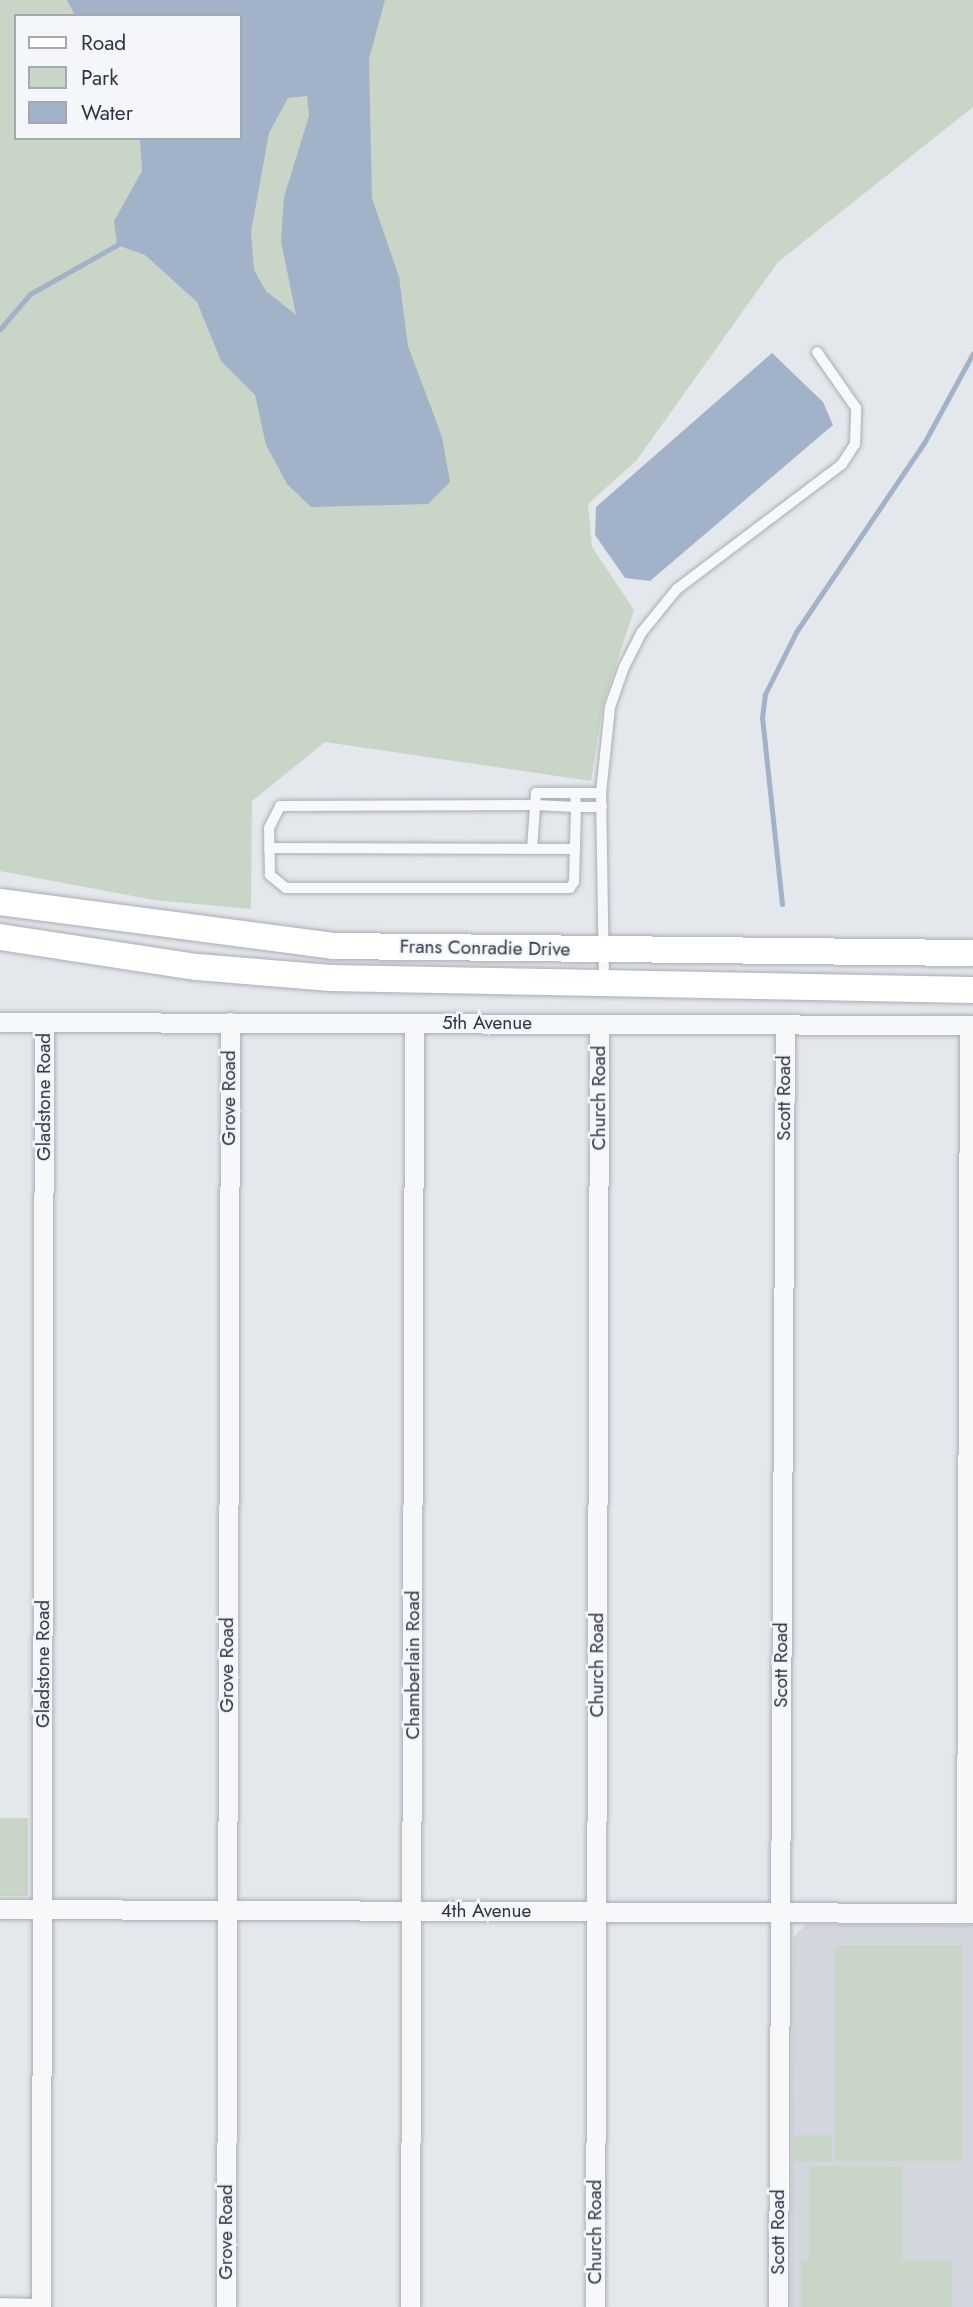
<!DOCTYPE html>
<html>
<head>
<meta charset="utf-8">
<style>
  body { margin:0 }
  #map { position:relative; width:973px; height:2307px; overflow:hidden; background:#e4e7eb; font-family:Jost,sans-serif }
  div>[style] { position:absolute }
  .built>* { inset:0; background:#d3d6dd }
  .green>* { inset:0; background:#c9d5c6; transform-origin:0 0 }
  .water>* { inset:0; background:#a2b3c9 }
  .stream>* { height:5px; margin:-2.5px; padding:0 2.5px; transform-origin:2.5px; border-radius:2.5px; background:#a2b3c9 }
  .roads { filter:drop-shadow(0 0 2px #a9aeb5) drop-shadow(0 0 2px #a9aeb5) }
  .service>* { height:10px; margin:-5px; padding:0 5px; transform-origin:5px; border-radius:5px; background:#f7f8fa }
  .minor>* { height:19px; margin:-9.5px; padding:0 9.5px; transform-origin:9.5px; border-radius:9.5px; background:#f7f8fa }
  .secondary>* { height:26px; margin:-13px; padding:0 13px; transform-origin:13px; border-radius:13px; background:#fff }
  span { translate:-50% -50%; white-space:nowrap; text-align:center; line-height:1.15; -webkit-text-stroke:5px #f4f6f9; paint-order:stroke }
  .street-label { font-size:19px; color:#2d3443 }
  .legend { position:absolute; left:14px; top:14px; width:228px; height:126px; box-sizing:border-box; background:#f4f6f9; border:2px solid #a4a8b0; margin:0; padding:9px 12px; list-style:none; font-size:21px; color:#2d3443 }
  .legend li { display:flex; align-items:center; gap:14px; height:35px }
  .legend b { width:35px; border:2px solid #a4a8b0 }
</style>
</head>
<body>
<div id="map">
  <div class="built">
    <div style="clip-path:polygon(806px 1924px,973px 1925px,973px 2307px,791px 2307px,793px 1938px)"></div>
  </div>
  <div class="green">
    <div style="clip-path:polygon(evenodd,0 0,973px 0,973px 107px,778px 262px,636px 461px,588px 504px,592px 547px,634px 610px,603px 705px,591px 781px,325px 742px,252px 801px,251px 909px,154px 900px,0 871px,0 0,16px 16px,240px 16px,240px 138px,16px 138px,16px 16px)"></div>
    <div style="left:0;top:1818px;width:28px;height:78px"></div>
    <div style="left:835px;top:1946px;width:127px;height:215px"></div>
    <div style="left:794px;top:2135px;width:38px;height:27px"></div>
    <div style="clip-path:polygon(809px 2166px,902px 2167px,902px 2260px,952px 2260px,952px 2307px,801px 2307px,801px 2260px,809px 2259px)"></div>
  </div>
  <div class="water">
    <div style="clip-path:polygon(evenodd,67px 0,385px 0,369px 59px,372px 198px,399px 277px,408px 346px,442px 437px,450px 482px,428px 504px,311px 507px,287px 484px,266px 445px,255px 395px,221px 361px,197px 302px,145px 255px,117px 245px,114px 221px,142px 171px,140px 138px,240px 138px,240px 16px,75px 16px,67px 0,307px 96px,309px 116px,284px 197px,281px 241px,296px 315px,266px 291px,254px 270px,251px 232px,269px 133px,288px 98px,307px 96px)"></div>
    <div style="clip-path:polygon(772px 353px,823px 402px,833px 425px,650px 581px,625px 578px,595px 535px,596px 507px)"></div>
  </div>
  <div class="stream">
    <div style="left:0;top:329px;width:46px;rotate:-49.4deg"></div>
    <div style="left:30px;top:294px;width:100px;rotate:-29.4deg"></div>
    <div style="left:782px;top:904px;width:187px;rotate:-96.1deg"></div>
    <div style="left:762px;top:718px;width:24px;rotate:-83deg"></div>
    <div style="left:765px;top:694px;width:69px;rotate:-63.4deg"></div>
    <div style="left:796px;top:632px;width:228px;rotate:-55.9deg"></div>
    <div style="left:924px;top:443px;width:102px;rotate:-61.4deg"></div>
  </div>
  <div class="roads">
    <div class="service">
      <div style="left:575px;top:793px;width:14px;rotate:86deg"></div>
      <div style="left:576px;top:807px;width:75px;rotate:91.5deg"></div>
      <div style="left:574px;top:882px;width:7px;rotate:124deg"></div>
      <div style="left:570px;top:888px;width:284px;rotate:180deg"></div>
      <div style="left:286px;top:888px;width:21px;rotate:-141deg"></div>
      <div style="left:270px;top:875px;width:47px;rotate:-91.2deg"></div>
      <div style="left:269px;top:828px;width:25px;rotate:-63deg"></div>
      <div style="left:280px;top:806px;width:255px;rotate:-0.2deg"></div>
      <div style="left:535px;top:805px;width:41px;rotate:2.8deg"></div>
      <div style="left:576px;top:807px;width:26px"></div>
      <div style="left:269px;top:848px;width:306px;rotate:0.2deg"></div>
      <div style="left:532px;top:849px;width:56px;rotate:-85.9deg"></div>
      <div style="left:536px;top:793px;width:65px"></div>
      <div style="left:604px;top:981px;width:188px;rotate:-90.9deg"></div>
      <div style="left:601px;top:793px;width:86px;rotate:-84deg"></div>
      <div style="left:610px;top:707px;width:42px;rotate:-70.7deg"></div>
      <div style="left:624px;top:667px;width:39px;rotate:-63deg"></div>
      <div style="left:642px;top:632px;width:55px;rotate:-50.9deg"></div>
      <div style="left:677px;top:589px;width:207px;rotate:-37.1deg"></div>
      <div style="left:842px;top:464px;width:24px;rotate:-57deg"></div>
      <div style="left:855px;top:444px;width:36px;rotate:-88deg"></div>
      <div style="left:856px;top:408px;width:68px;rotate:-124.9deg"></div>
      <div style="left:0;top:2303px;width:41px;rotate:1.4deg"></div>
    </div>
    <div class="minor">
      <div style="left:0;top:1022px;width:973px;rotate:0.18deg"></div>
      <div style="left:0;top:1909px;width:973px;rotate:0.24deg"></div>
      <div style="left:966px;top:1913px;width:888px;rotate:-89.81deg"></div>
      <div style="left:41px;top:2307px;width:1285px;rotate:-89.87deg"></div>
      <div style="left:226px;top:2307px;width:1285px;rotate:-89.82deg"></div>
      <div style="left:410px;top:2307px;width:1284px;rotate:-89.82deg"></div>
      <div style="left:595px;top:2307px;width:1283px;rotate:-89.82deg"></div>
      <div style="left:778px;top:2307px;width:1283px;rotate:-89.69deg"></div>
    </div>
    <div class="secondary">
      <div style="left:0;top:902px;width:336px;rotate:7.5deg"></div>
      <div style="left:333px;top:946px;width:640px;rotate:0.63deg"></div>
      <div style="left:0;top:937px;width:199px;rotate:8.7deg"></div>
      <div style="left:197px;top:967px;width:134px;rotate:4.7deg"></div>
      <div style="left:331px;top:978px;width:642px;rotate:1.07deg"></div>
    </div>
  </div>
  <div class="street-label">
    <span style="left:485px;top:948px;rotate:1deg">Frans Conradie Drive</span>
    <span style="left:487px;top:1023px">5th Avenue</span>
    <span style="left:44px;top:1097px;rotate:-90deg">Gladstone Road</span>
    <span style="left:229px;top:1098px;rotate:-90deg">Grove Road</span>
    <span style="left:599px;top:1098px;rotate:-90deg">Church Road</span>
    <span style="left:784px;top:1098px;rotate:-90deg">Scott Road</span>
    <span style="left:43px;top:1664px;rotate:-90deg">Gladstone Road</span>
    <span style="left:227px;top:1665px;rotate:-90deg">Grove Road</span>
    <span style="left:413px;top:1665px;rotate:-90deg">Chamberlain Road</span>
    <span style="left:597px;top:1665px;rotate:-90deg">Church Road</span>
    <span style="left:781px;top:1665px;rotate:-90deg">Scott Road</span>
    <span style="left:486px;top:1911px">4th Avenue</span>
    <span style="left:226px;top:2232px;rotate:-90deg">Grove Road</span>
    <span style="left:595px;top:2232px;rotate:-90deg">Church Road</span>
    <span style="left:778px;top:2232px;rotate:-90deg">Scott Road</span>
  </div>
  <ul class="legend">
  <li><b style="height:9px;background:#fff"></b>Road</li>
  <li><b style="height:19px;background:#c9d5c6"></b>Park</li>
  <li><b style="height:19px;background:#a2b3c9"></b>Water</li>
  </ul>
</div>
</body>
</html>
